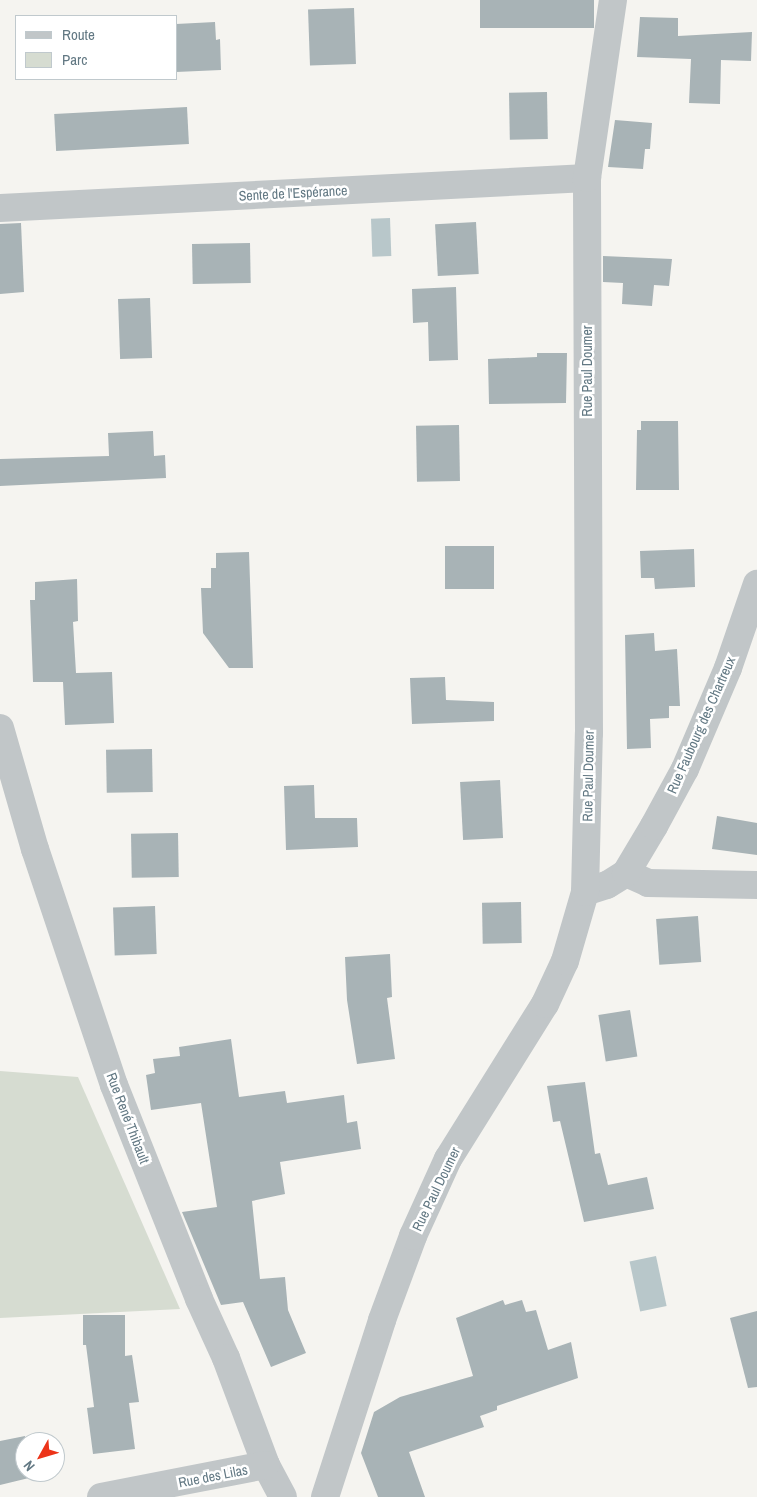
<!DOCTYPE html>
<html>
<head>
<meta charset="utf-8">
<style>
  body { margin:0 }
  #map { position:relative; width:757px; height:1497px; overflow:hidden; background:#f5f4f0; font-family:"Archivo Narrow",sans-serif }
  div>[style] { position:absolute }
  .green>* { inset:0; background:#d6dcd1 }
  .water>* { inset:0; background:#b8c7ca; transform-origin:0 0 }
  .building>* { inset:0; background:#a8b3b6; transform-origin:0 0 }
  .minor>* { height:28px; margin:-14px; padding:0 14px; transform-origin:14px; border-radius:14px; background:#c1c6c8 }
  span { translate:-50% -50%; white-space:nowrap; text-align:center; line-height:1.15; -webkit-text-stroke:5px #fff; paint-order:stroke }
  .street-label { font-size:14px; color:#627883 }
  .legend { position:absolute; left:15px; top:15px; width:162px; height:65px; box-sizing:border-box; background:#fff; border:1px solid #c0c9cd; margin:0; padding:6px 9px; list-style:none; font-size:15px; color:#627883 }
  .legend li { display:flex; align-items:center; gap:10px; height:25px }
  .legend b { width:25px; border:1px solid #c0c9cd }
  .north { position:absolute; left:15px; top:1432px; width:50px; height:50px; box-sizing:border-box; background:#fff; border:1px solid #c0c9cd; border-radius:50%; rotate:231deg; font-size:14px; font-weight:700; line-height:20px; text-align:center; color:#627883 }
  .north::after { content:''; display:block; margin:auto; width:18px; height:22px; background:#ec3419; clip-path:polygon(50% 0,100% 100%,50% 72%,0 100%) }
</style>
</head>
<body>
<div id="map">
  <div class="green">
    <div style="clip-path:polygon(0 1071px,78px 1077px,180px 1309px,0 1318px)"></div>
  </div>
  <div class="water">
    <div style="left:390px;top:218px;width:38px;height:19px;rotate:88deg"></div>
    <div style="left:656px;top:1256px;width:51px;height:27px;rotate:78deg"></div>
  </div>
  <div class="building">
    <div style="left:480px;top:0;width:114px;height:28px"></div>
    <div style="left:354px;top:8px;width:56px;height:46px;rotate:88deg"></div>
    <div style="clip-path:polygon(640px 17px,678px 18px,678px 36px,752px 32px,751px 61px,721px 60px,720px 104px,689px 103px,691px 59px,637px 57px)"></div>
    <div style="clip-path:polygon(215px 22px,216px 40px,220px 39px,221px 70px,176px 72px,176px 24px)"></div>
    <div style="left:547px;top:92px;width:47px;height:38px;rotate:89deg"></div>
    <div style="left:187px;top:107px;width:37px;height:133px;rotate:87deg"></div>
    <div style="clip-path:polygon(615px 120px,652px 123px,650px 149px,645px 149px,643px 169px,608px 167px)"></div>
    <div style="left:476px;top:222px;width:52px;height:41px;rotate:87deg"></div>
    <div style="clip-path:polygon(21px 223px,24px 292px,0 294px,0 224px)"></div>
    <div style="left:250px;top:243px;width:40px;height:58px;rotate:89deg"></div>
    <div style="clip-path:polygon(603px 256px,672px 259px,669px 286px,654px 285px,652px 306px,622px 304px,623px 283px,603px 282px)"></div>
    <div style="clip-path:polygon(456px 287px,458px 360px,429px 361px,428px 322px,413px 323px,412px 289px)"></div>
    <div style="left:150px;top:298px;width:60px;height:32px;rotate:88deg"></div>
    <div style="clip-path:polygon(537px 353px,567px 353px,566px 403px,489px 404px,488px 359px,537px 357px)"></div>
    <div style="clip-path:polygon(641px 421px,678px 421px,679px 490px,636px 490px,637px 430px,641px 430px)"></div>
    <div style="left:459px;top:425px;width:56px;height:43px;rotate:89deg"></div>
    <div style="clip-path:polygon(153px 431px,154px 456px,165px 455px,166px 478px,0 486px,0 459px,109px 456px,108px 433px)"></div>
    <div style="left:494px;top:546px;width:43px;height:49px;rotate:90deg"></div>
    <div style="clip-path:polygon(694px 549px,695px 587px,655px 589px,654px 578px,641px 578px,640px 551px)"></div>
    <div style="clip-path:polygon(249px 552px,253px 668px,229px 668px,203px 633px,201px 588px,211px 588px,211px 568px,216px 568px,216px 553px)"></div>
    <div style="clip-path:polygon(77px 579px,78px 621px,73px 622px,76px 673px,112px 672px,114px 723px,65px 725px,63px 682px,33px 682px,30px 600px,35px 600px,35px 582px)"></div>
    <div style="clip-path:polygon(654px 633px,655px 651px,677px 649px,680px 706px,669px 706px,669px 718px,650px 719px,651px 748px,627px 749px,625px 635px)"></div>
    <div style="clip-path:polygon(445px 677px,446px 700px,494px 702px,494px 721px,412px 724px,410px 678px)"></div>
    <div style="left:152px;top:749px;width:43px;height:46px;rotate:89deg"></div>
    <div style="left:500px;top:780px;width:58px;height:40px;rotate:87deg"></div>
    <div style="clip-path:polygon(314px 785px,315px 818px,357px 818px,358px 847px,286px 850px,284px 786px)"></div>
    <div style="clip-path:polygon(717px 816px,757px 823px,757px 855px,712px 849px)"></div>
    <div style="left:178px;top:833px;width:44px;height:47px;rotate:89deg"></div>
    <div style="left:521px;top:902px;width:41px;height:39px;rotate:89deg"></div>
    <div style="left:155px;top:906px;width:48px;height:42px;rotate:88deg"></div>
    <div style="left:698px;top:916px;width:46px;height:42px;rotate:86deg"></div>
    <div style="clip-path:polygon(390px 954px,392px 997px,387px 998px,395px 1059px,357px 1064px,347px 1000px,345px 957px)"></div>
    <div style="left:630px;top:1010px;width:47px;height:32px;rotate:81deg"></div>
    <div style="clip-path:polygon(231px 1039px,239px 1097px,285px 1091px,287px 1103px,344px 1095px,347px 1123px,357px 1121px,361px 1149px,280px 1162px,285px 1194px,252px 1201px,260px 1279px,285px 1277px,288px 1310px,306px 1353px,271px 1367px,243px 1302px,221px 1305px,182px 1212px,217px 1207px,201px 1103px,151px 1110px,146px 1075px,155px 1073px,153px 1059px,180px 1056px,179px 1047px)"></div>
    <div style="clip-path:polygon(585px 1082px,595px 1154px,600px 1153px,608px 1185px,647px 1177px,654px 1209px,584px 1222px,560px 1121px,553px 1122px,547px 1086px)"></div>
    <div style="clip-path:polygon(503px 1300px,505px 1305px,522px 1300px,526px 1312px,536px 1310px,548px 1350px,571px 1342px,578px 1378px,497px 1406px,497px 1410px,480px 1416px,484px 1427px,409px 1452px,425px 1497px,378px 1497px,361px 1453px,374px 1412px,400px 1397px,473px 1376px,456px 1318px)"></div>
    <div style="clip-path:polygon(757px 1311px,757px 1387px,748px 1388px,730px 1318px)"></div>
    <div style="clip-path:polygon(83px 1315px,125px 1315px,125px 1356px,132px 1355px,139px 1402px,129px 1403px,135px 1449px,93px 1454px,87px 1408px,94px 1407px,86px 1345px,83px 1345px)"></div>
    <div style="clip-path:polygon(25px 1436px,25px 1472px,32px 1472px,33px 1477px,0 1485px,0 1441px)"></div>
  </div>
  <div class="minor">
    <div style="left:0;top:208px;width:588px;rotate:-2.93deg"></div>
    <div style="left:0;top:728px;width:126px;rotate:73.9deg"></div>
    <div style="left:35px;top:849px;width:249px;rotate:71.5deg"></div>
    <div style="left:114px;top:1085px;width:230px;rotate:68.3deg"></div>
    <div style="left:199px;top:1299px;width:65px;rotate:65.4deg"></div>
    <div style="left:226px;top:1358px;width:114px;rotate:69.5deg"></div>
    <div style="left:266px;top:1465px;width:36px;rotate:62deg"></div>
    <div style="left:626px;top:873px;width:24px;rotate:24deg"></div>
    <div style="left:648px;top:883px;width:109px;rotate:1.1deg"></div>
    <div style="left:585px;top:892px;width:23px;rotate:-18deg"></div>
    <div style="left:607px;top:885px;width:22px;rotate:-32deg"></div>
    <div style="left:626px;top:873px;width:55px;rotate:-59.2deg"></div>
    <div style="left:654px;top:826px;width:65px;rotate:-61.5deg"></div>
    <div style="left:685px;top:769px;width:110px;rotate:-66.9deg"></div>
    <div style="left:728px;top:668px;width:89px;rotate:-71deg"></div>
    <div style="left:101px;top:1497px;width:168px;rotate:-11deg"></div>
    <div style="left:325px;top:1497px;width:186px;rotate:-72.1deg"></div>
    <div style="left:382px;top:1320px;width:90px;rotate:-69.7deg"></div>
    <div style="left:413px;top:1236px;width:85px;rotate:-65.6deg"></div>
    <div style="left:448px;top:1159px;width:183px;rotate:-58deg"></div>
    <div style="left:545px;top:1004px;width:47px;rotate:-65.1deg"></div>
    <div style="left:565px;top:961px;width:72px;rotate:-73.8deg"></div>
    <div style="left:585px;top:892px;width:159px;rotate:-88.6deg"></div>
    <div style="left:589px;top:733px;width:555px;rotate:-90.21deg"></div>
    <div style="left:587px;top:178px;width:180px;rotate:-81.7deg"></div>
  </div>
  <div class="street-label">
    <span style="left:293px;top:193px;rotate:-3deg">Sente de l'Espérance</span>
    <span style="left:587px;top:371px;rotate:-90deg">Rue Paul Doumer</span>
    <span style="left:701px;top:725px;rotate:-66deg">Rue Faubourg des Chartreux</span>
    <span style="left:588px;top:776px;rotate:-89deg">Rue Paul Doumer</span>
    <span style="left:128px;top:1118px;rotate:69deg">Rue René Thibault</span>
    <span style="left:436px;top:1189px;rotate:-64deg">Rue Paul Doumer</span>
    <span style="left:213px;top:1476px;rotate:-11deg">Rue des Lilas</span>
  </div>
  <ul class="legend">
  <li><b style="height:6px;background:#c1c6c8"></b>Route</li>
  <li><b style="height:14px;background:#d6dcd1"></b>Parc</li>
  </ul>
  <div class="north">N</div>
</div>
</body>
</html>
